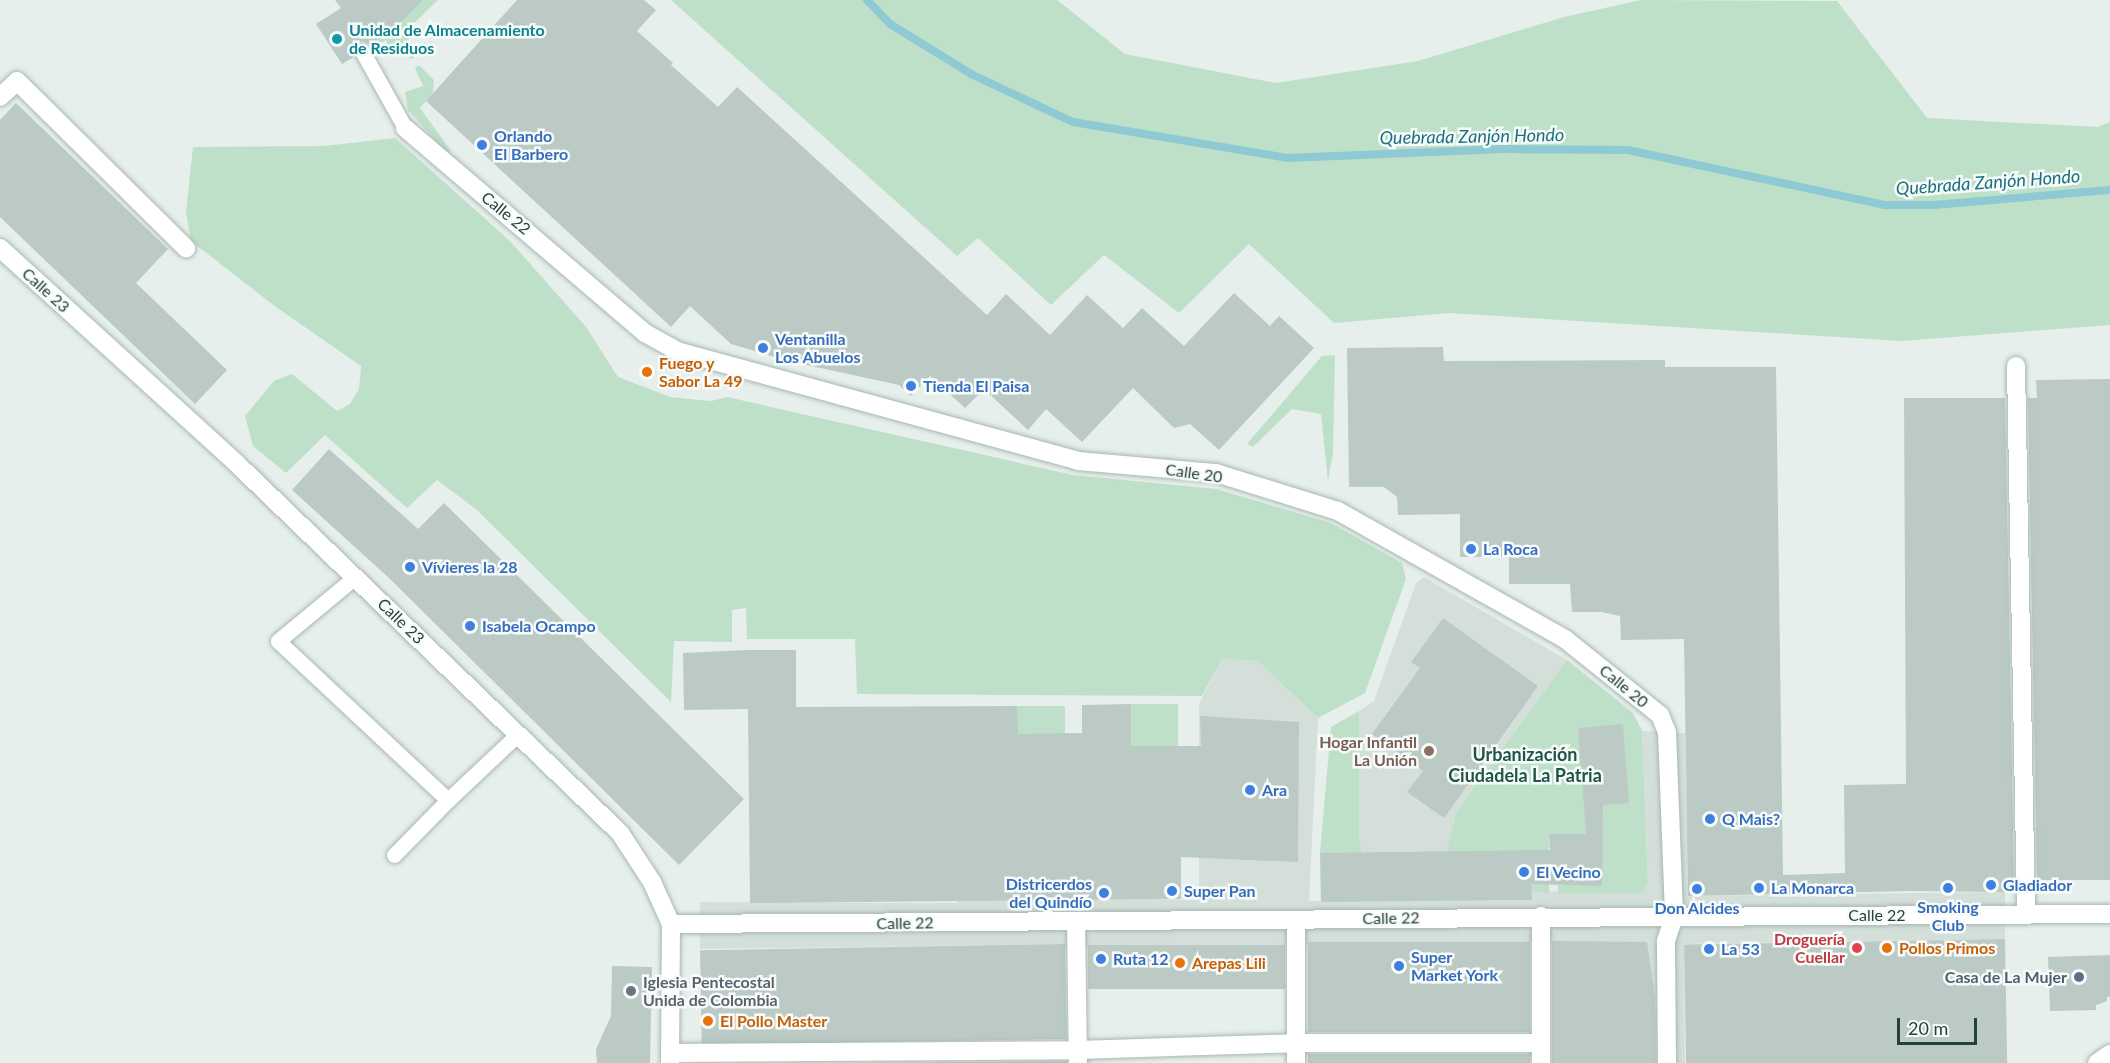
<!DOCTYPE html>
<html>
<head>
<meta charset="utf-8">
<style>
  body { margin:0 }
  #map { position:relative; width:2110px; height:1063px; overflow:hidden; background:#e6efeb; font-family:Lato,sans-serif }
  div>[style] { position:absolute }
  .built>* { inset:0; background:#d4dfda }
  .green>* { inset:0; background:#bfe0c8; transform-origin:0 0 }
  .stream>* { height:8px; margin:-4px; padding:0 4px; transform-origin:4px; border-radius:4px; background:#8ec9d4 }
  .building>* { inset:0; background:#bbcac4; transform-origin:0 0 }
  .roads { filter:drop-shadow(0 0 2px #a8b8b2) drop-shadow(0 0 2px #a8b8b2) }
  .lane>* { height:15px; margin:-7.5px; padding:0 7.5px; transform-origin:7.5px; border-radius:7.5px; background:#fff }
  .street>* { height:18px; margin:-9px; padding:0 9px; transform-origin:9px; border-radius:9px; background:#fff }
  .secondary>* { height:18px; margin:-9px; padding:0 9px; transform-origin:9px; border-radius:9px; background:#fff }
  .dots>* { width:16px; height:16px; translate:-50% -50%; box-sizing:border-box; border:3px solid #f7fbf9; border-radius:50% }
  span { translate:-50% -50%; white-space:nowrap; text-align:center; line-height:1.15; -webkit-text-stroke:5px #f7fbf9; paint-order:stroke }
  .culture-label { font-size:16px; color:#0d838f; font-weight:700 }
  .left { translate:0 -50%; text-align:left }
  .shop-label { font-size:16px; color:#366cbe; font-weight:700 }
  .right { translate:-100% -50%; text-align:right }
  .street-label { font-size:16px; color:#24423a }
  .food-label { font-size:16px; color:#c56008; font-weight:700 }
  .education-label { font-size:16px; color:#785e54; font-weight:700 }
  .health-label { font-size:16px; color:#be3a42; font-weight:700 }
  .service-label { font-size:16px; color:#4e5e75; font-weight:700 }
  .worship-label { font-size:16px; color:#5b616d; font-weight:700 }
  .water-label { font-size:18px; color:#1c6f80; font-style:italic }
  .neighbourhood-label { font-size:18px; color:#1f5548; font-weight:700 }
  .scale { position:absolute; left:1897px; top:1018px; width:80px; height:27px; box-sizing:border-box; border:3px solid #24423a; border-top:0; padding-left:8px; font-size:18px; line-height:21px; white-space:nowrap; color:#24423a; -webkit-text-stroke:4px #f7fbf9; paint-order:stroke }
</style>
</head>
<body>
<div id="map">
  <div class="built">
    <div style="clip-path:polygon(1424px 577px,1567px 660px,1456px 812px,1446px 852px,1362px 853px,1359px 839px,1359px 711px,1374px 701px,1416px 583px)"></div>
    <div style="clip-path:polygon(1222px 659px,1258px 661px,1318px 718px,1309px 901px,1531px 900px,1531px 891px,1642px 893px,1648px 884px,1642px 731px,1667px 732px,1685px 733px,1688px 896px,2005px 892px,2005px 939px,1684px 944px,1685px 1063px,1648px 1063px,1646px 942px,1308px 942px,1308px 945px,1288px 945px,1065px 948px,1064px 944px,700px 949px,700px 902px,862px 903px,957px 903px,958px 900px,1067px 901px,1068px 899px,1199px 900px,1199px 704px)"></div>
  </div>
  <div class="green">
    <div style="clip-path:polygon(423px 0,438px 0,406px 31px,414px 58px,410px 59px,405px 47px,391px 52px,386px 40px,372px 48px,370px 45px)"></div>
    <div style="clip-path:polygon(671px 0,1057px 0,1125px 54px,1276px 83px,1418px 61px,1564px 17px,1641px 0,1837px 1px,1927px 118px,2097px 127px,2110px 122px,2110px 325px,1902px 341px,1449px 313px,1334px 323px,1249px 244px,1179px 313px,1104px 255px,1051px 305px,978px 238px,957px 256px)"></div>
    <div style="clip-path:polygon(419px 65px,434px 80px,433px 93px,420px 108px,451px 151px,446px 152px,408px 110px,405px 92px,423px 86px,415px 68px)"></div>
    <div style="clip-path:polygon(395px 138px,510px 241px,586px 327px,618px 377px,670px 397px,711px 401px,727px 397px,1073px 475px,1216px 489px,1331px 523px,1402px 563px,1406px 579px,1365px 693px,1318px 718px,1258px 661px,1222px 659px,1202px 696px,857px 694px,855px 639px,747px 639px,746px 608px,732px 610px,732px 642px,674px 641px,671px 702px,477px 510px,437px 480px,407px 508px,325px 435px,286px 473px,253px 446px,245px 416px,274px 381px,292px 374px,337px 411px,350px 404px,359px 389px,361px 366px,276px 307px,191px 241px,186px 213px,193px 147px,324px 146px)"></div>
    <div style="clip-path:polygon(1335px 355px,1333px 452px,1328px 481px,1321px 414px,1292px 409px,1253px 447px,1247px 444px,1322px 356px)"></div>
    <div style="clip-path:polygon(1567px 660px,1633px 713px,1642px 731px,1648px 884px,1642px 893px,1558px 894px,1558px 885px,1602px 885px,1602px 834px,1549px 834px,1549px 893px,1531px 891px,1530px 851px,1446px 852px,1456px 812px)"></div>
    <div style="left:1131px;top:704px;width:47px;height:42px"></div>
    <div style="left:1017px;top:706px;width:48px;height:28px"></div>
    <div style="clip-path:polygon(1359px 711px,1359px 839px,1362px 853px,1320px 853px,1331px 727px)"></div>
  </div>
  <div class="stream">
    <div style="left:867px;top:0;width:33px;rotate:46deg"></div>
    <div style="left:890px;top:24px;width:97px;rotate:31.6deg"></div>
    <div style="left:973px;top:75px;width:110px;rotate:25.2deg"></div>
    <div style="left:1073px;top:122px;width:218px;rotate:9.5deg"></div>
    <div style="left:1288px;top:158px;width:216px;rotate:-2.4deg"></div>
    <div style="left:1504px;top:149px;width:124px;rotate:0.5deg"></div>
    <div style="left:1628px;top:150px;width:262px;rotate:12.1deg"></div>
    <div style="left:1884px;top:205px;width:50px"></div>
    <div style="left:1934px;top:205px;width:177px;rotate:-4.9deg"></div>
  </div>
  <div class="building">
    <div style="clip-path:polygon(335px 0,423px 0,401px 22px,370px 45px,363px 41px,357px 43px,352px 50px,354px 57px,342px 64px,316px 24px,341px 8px)"></div>
    <div style="clip-path:polygon(517px 0,644px 0,656px 10px,637px 31px,673px 63px,671px 65px,718px 107px,737px 87px,987px 315px,1006px 294px,1050px 335px,1087px 295px,1123px 328px,1142px 308px,1184px 346px,1234px 293px,1270px 326px,1279px 316px,1314px 348px,1219px 450px,1190px 424px,1174px 428px,1133px 388px,1082px 442px,1046px 409px,1028px 430px,984px 389px,965px 408px,930px 376px,911px 396px,899px 385px,788px 361px,731px 344px,690px 306px,671px 327px,426px 101px)"></div>
    <div style="clip-path:polygon(16px 103px,168px 249px,136px 283px,227px 370px,195px 404px,0 217px,0 120px)"></div>
    <div style="clip-path:polygon(1443px 347px,1444px 361px,1665px 360px,1665px 367px,1776px 367px,1783px 875px,1845px 873px,1844px 785px,1906px 784px,1904px 398px,2005px 398px,2014px 880px,2005px 881px,2005px 892px,1909px 891px,1688px 896px,1684px 639px,1621px 640px,1620px 616px,1602px 612px,1572px 612px,1570px 584px,1509px 584px,1509px 557px,1460px 557px,1460px 514px,1398px 515px,1397px 497px,1384px 487px,1349px 487px,1347px 348px)"></div>
    <div style="clip-path:polygon(2110px 379px,2110px 880px,2037px 880px,2028px 398px,2037px 398px,2036px 380px)"></div>
    <div style="clip-path:polygon(329px 449px,418px 529px,444px 503px,744px 799px,679px 865px,389px 578px,292px 490px)"></div>
    <div style="clip-path:polygon(1443px 618px,1538px 686px,1444px 818px,1407px 792px,1423px 771px,1372px 734px,1420px 668px,1411px 662px)"></div>
    <div style="clip-path:polygon(747px 650px,796px 650px,796px 707px,1017px 706px,1018px 734px,1082px 733px,1082px 705px,1131px 704px,1131px 746px,1201px 746px,1200px 716px,1299px 722px,1298px 862px,1181px 857px,1181px 899px,750px 903px,748px 709px,684px 710px,683px 653px)"></div>
    <div style="clip-path:polygon(1623px 724px,1629px 803px,1603px 805px,1602px 886px,1531px 884px,1532px 900px,1321px 902px,1320px 853px,1550px 850px,1549px 834px,1586px 834px,1578px 728px)"></div>
    <div style="left:2005px;top:939px;width:124px;height:321px;rotate:89deg"></div>
    <div style="clip-path:polygon(1552px 941px,1647px 942px,1655px 998px,1656px 1063px,1552px 1063px)"></div>
    <div style="left:1308px;top:942px;width:222px;height:90px"></div>
    <div style="left:1065px;top:944px;width:95px;height:365px;rotate:89deg"></div>
    <div style="left:1285px;top:945px;width:44px;height:197px;rotate:90deg"></div>
    <div style="clip-path:polygon(2110px 955px,2110px 997px,2107px 997px,2107px 1001px,2096px 1005px,2096px 1010px,2050px 1011px,2048px 957px)"></div>
    <div style="clip-path:polygon(612px 966px,652px 967px,650px 1063px,597px 1063px,596px 1049px,611px 1016px)"></div>
    <div style="left:1308px;top:1054px;width:222px;height:9px"></div>
    <div style="clip-path:polygon(1067px 1061px,1067px 1063px,840px 1063px)"></div>
  </div>
  <div class="roads">
    <div class="lane">
      <div style="left:362px;top:51px;width:88px;rotate:60.8deg"></div>
      <div style="left:355px;top:577px;width:100px;rotate:140.3deg"></div>
      <div style="left:278px;top:641px;width:233px;rotate:43.1deg"></div>
      <div style="left:448px;top:800px;width:96px;rotate:-43.3deg"></div>
      <div style="left:394px;top:855px;width:77px;rotate:-45.5deg"></div>
    </div>
    <div class="street">
      <div style="left:0;top:97px;width:23px;rotate:-43deg"></div>
      <div style="left:17px;top:81px;width:238px;rotate:44.7deg"></div>
      <div style="left:405px;top:128px;width:316px;rotate:40.5deg"></div>
      <div style="left:645px;top:333px;width:37px;rotate:29deg"></div>
      <div style="left:677px;top:351px;width:416px;rotate:15.3deg"></div>
      <div style="left:1078px;top:461px;width:139px;rotate:5deg"></div>
      <div style="left:1216px;top:473px;width:128px;rotate:17.3deg"></div>
      <div style="left:1338px;top:511px;width:261px;rotate:29.4deg"></div>
      <div style="left:1565px;top:639px;width:122px;rotate:38.7deg"></div>
      <div style="left:1660px;top:715px;width:18px;rotate:68deg"></div>
      <div style="left:1667px;top:732px;width:184px;rotate:87.8deg"></div>
      <div style="left:0;top:248px;width:321px;rotate:42.3deg"></div>
      <div style="left:237px;top:464px;width:532px;rotate:43.93deg"></div>
      <div style="left:620px;top:833px;width:59px;rotate:56.9deg"></div>
      <div style="left:652px;top:882px;width:46px;rotate:65.7deg"></div>
      <div style="left:2016px;top:366px;width:548px;rotate:88.95deg"></div>
      <div style="left:1541px;top:916px;width:147px;rotate:90deg"></div>
      <div style="left:1076px;top:921px;width:142px;rotate:89.2deg"></div>
      <div style="left:670px;top:1053px;width:408px;rotate:-0.4deg"></div>
      <div style="left:1078px;top:1050px;width:218px;rotate:-1.8deg"></div>
      <div style="left:1296px;top:1043px;width:245px"></div>
      <div style="left:1296px;top:1063px;width:143px;rotate:-90deg"></div>
    </div>
    <div class="secondary">
      <div style="left:670px;top:1063px;width:139px;rotate:-89.6deg"></div>
      <div style="left:671px;top:924px;width:1439px;rotate:-0.4deg"></div>
      <div style="left:1667px;top:1063px;width:122px;rotate:-90.5deg"></div>
      <div style="left:1666px;top:941px;width:26px;rotate:-72deg"></div>
      <div style="left:2097px;top:1063px;width:16px;rotate:-35deg"></div>
    </div>
  </div>
  <div class="dots">
    <div style="left:337px;top:39px;background:#0f9aa8"></div>
    <div style="left:482px;top:145px;background:#3f7fe0"></div>
    <div style="left:763px;top:348px;background:#3f7fe0"></div>
    <div style="left:647px;top:372px;background:#e8710a"></div>
    <div style="left:911px;top:386px;background:#3f7fe0"></div>
    <div style="left:1471px;top:549px;background:#3f7fe0"></div>
    <div style="left:410px;top:567px;background:#3f7fe0"></div>
    <div style="left:470px;top:626px;background:#3f7fe0"></div>
    <div style="left:1429px;top:751px;background:#8d6e63"></div>
    <div style="left:1250px;top:790px;background:#3f7fe0"></div>
    <div style="left:1710px;top:819px;background:#3f7fe0"></div>
    <div style="left:1524px;top:872px;background:#3f7fe0"></div>
    <div style="left:1991px;top:885px;background:#3f7fe0"></div>
    <div style="left:1759px;top:888px;background:#3f7fe0"></div>
    <div style="left:1948px;top:888px;background:#3f7fe0"></div>
    <div style="left:1697px;top:889px;background:#3f7fe0"></div>
    <div style="left:1172px;top:891px;background:#3f7fe0"></div>
    <div style="left:1104px;top:893px;background:#3f7fe0"></div>
    <div style="left:1857px;top:948px;background:#e0444e"></div>
    <div style="left:1887px;top:948px;background:#e8710a"></div>
    <div style="left:1709px;top:949px;background:#3f7fe0"></div>
    <div style="left:1101px;top:959px;background:#3f7fe0"></div>
    <div style="left:1180px;top:963px;background:#e8710a"></div>
    <div style="left:1399px;top:966px;background:#3f7fe0"></div>
    <div style="left:2079px;top:977px;background:#5c6f8a"></div>
    <div style="left:631px;top:991px;background:#6b7280"></div>
    <div style="left:708px;top:1021px;background:#e8710a"></div>
  </div>
  <div class="culture-label">
    <span class="left" style="left:349px;top:39px">Unidad de Almacenamiento<br>de Residuos</span>
  </div>
  <div class="shop-label">
    <span class="left" style="left:494px;top:145px">Orlando<br>El Barbero</span>
    <span class="left" style="left:775px;top:348px">Ventanilla<br>Los Abuelos</span>
    <span class="left" style="left:923px;top:386px">Tienda El Paisa</span>
    <span class="left" style="left:1483px;top:549px">La Roca</span>
    <span class="left" style="left:422px;top:567px">Vívieres la 28</span>
    <span class="left" style="left:482px;top:626px">Isabela Ocampo</span>
    <span class="left" style="left:1262px;top:790px">Ara</span>
    <span class="left" style="left:1722px;top:819px">Q Mais?</span>
    <span class="left" style="left:1536px;top:872px">El Vecino</span>
    <span class="right" style="left:1092px;top:893px">Districerdos<br>del Quindío</span>
    <span class="left" style="left:2003px;top:885px">Gladiador</span>
    <span class="left" style="left:1771px;top:888px">La Monarca</span>
    <span class="left" style="left:1184px;top:891px">Super Pan</span>
    <span style="left:1948px;top:916px">Smoking<br>Club</span>
    <span style="left:1697px;top:908px">Don Alcides</span>
    <span class="left" style="left:1721px;top:949px">La 53</span>
    <span class="left" style="left:1411px;top:966px">Super<br>Market York</span>
    <span class="left" style="left:1113px;top:959px">Ruta 12</span>
  </div>
  <div class="street-label">
    <span style="left:506px;top:213px;rotate:39deg">Calle 22</span>
    <span style="left:46px;top:290px;rotate:42deg">Calle 23</span>
    <span style="left:1194px;top:473px;rotate:8deg">Calle 20</span>
    <span style="left:401px;top:621px;rotate:44deg">Calle 23</span>
    <span style="left:1624px;top:686px;rotate:39deg">Calle 20</span>
    <span style="left:1877px;top:915px">Calle 22</span>
    <span style="left:1391px;top:918px;rotate:-1deg">Calle 22</span>
    <span style="left:905px;top:923px;rotate:-1deg">Calle 22</span>
  </div>
  <div class="food-label">
    <span class="left" style="left:659px;top:372px">Fuego y<br>Sabor La 49</span>
    <span class="left" style="left:1899px;top:948px">Pollos Primos</span>
    <span class="left" style="left:1192px;top:963px">Arepas Lili</span>
    <span class="left" style="left:720px;top:1021px">El Pollo Master</span>
  </div>
  <div class="education-label">
    <span class="right" style="left:1417px;top:751px">Hogar Infantil<br>La Unión</span>
  </div>
  <div class="health-label">
    <span class="right" style="left:1845px;top:948px">Droguería<br>Cuellar</span>
  </div>
  <div class="service-label">
    <span class="right" style="left:2067px;top:977px">Casa de La Mujer</span>
  </div>
  <div class="worship-label">
    <span class="left" style="left:643px;top:991px">Iglesia Pentecostal<br>Unida de Colombia</span>
  </div>
  <div class="water-label">
    <span style="left:1472px;top:136px;rotate:-1deg">Quebrada Zanjón Hondo</span>
    <span style="left:1988px;top:182px;rotate:-4deg">Quebrada Zanjón Hondo</span>
  </div>
  <div class="neighbourhood-label">
    <span style="left:1525px;top:765px">Urbanización<br>Ciudadela La Patria</span>
  </div>
  <div class="scale">20 m</div>
</div>
</body>
</html>
